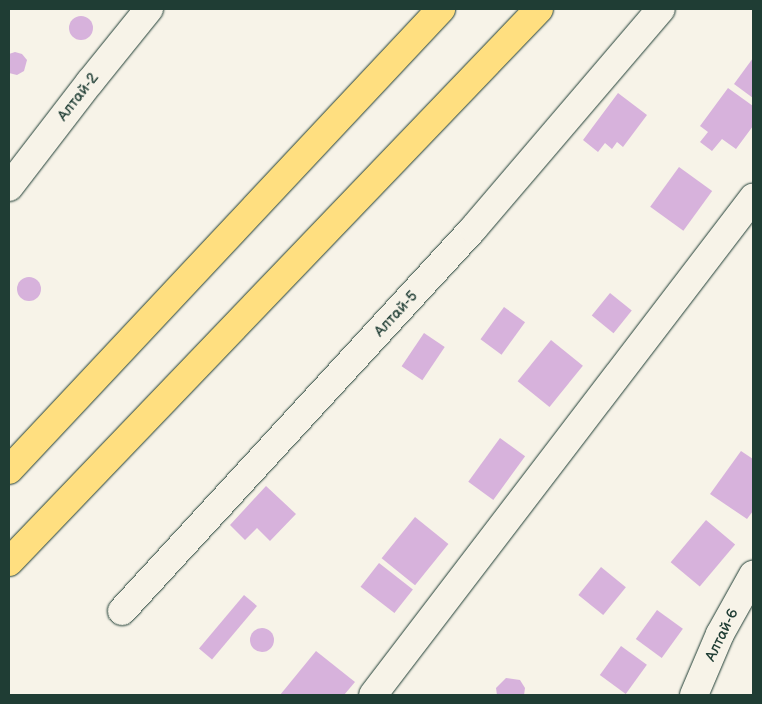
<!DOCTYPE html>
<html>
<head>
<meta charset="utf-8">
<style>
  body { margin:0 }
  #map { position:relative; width:762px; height:704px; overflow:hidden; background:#f7f3e8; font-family:"Balsamiq Sans",sans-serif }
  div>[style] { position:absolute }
  .building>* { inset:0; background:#d7b2dc; transform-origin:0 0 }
  .round { border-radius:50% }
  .roads { filter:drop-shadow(0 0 1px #1f3d34) drop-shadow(0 0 1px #1f3d34) }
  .minor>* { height:28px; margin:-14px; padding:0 14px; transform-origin:14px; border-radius:14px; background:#f7f3e8 }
  .major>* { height:28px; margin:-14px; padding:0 14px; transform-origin:14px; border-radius:14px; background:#ffdf80 }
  span { translate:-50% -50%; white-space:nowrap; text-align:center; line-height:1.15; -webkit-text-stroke:4.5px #f7f3e8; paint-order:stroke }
  .street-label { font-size:15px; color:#1f3d34 }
  .frame { position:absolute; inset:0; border:10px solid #1f3d34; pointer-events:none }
</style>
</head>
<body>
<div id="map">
  <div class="building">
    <div class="round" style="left:69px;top:16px;width:24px;height:24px"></div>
    <div style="clip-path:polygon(15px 52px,22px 54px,27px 60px,24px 71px,17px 75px,9px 73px,9px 54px)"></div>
    <div style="clip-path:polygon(753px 58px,753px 98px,734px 84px)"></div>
    <div style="clip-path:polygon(728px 88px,753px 106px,753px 126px,736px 149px,722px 139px,712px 151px,700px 142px,708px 132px,700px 126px)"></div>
    <div style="clip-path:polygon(618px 93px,647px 115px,623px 147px,617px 142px,612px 149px,605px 143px,598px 152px,583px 140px)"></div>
    <div style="left:679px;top:167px;width:41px;height:49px;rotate:36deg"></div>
    <div class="round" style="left:17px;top:277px;width:24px;height:24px"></div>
    <div style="left:610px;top:293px;width:28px;height:29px;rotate:39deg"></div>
    <div style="left:504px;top:307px;width:26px;height:40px;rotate:36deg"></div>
    <div style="left:424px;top:333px;width:25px;height:40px;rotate:34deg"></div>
    <div style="left:551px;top:340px;width:41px;height:53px;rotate:39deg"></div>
    <div style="left:500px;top:438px;width:31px;height:54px;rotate:36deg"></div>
    <div style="clip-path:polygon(741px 451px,753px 459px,753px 511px,747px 519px,710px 494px)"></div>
    <div style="clip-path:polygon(266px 486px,296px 514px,270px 541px,257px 528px,245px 540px,230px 525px)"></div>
    <div style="left:415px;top:517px;width:43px;height:53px;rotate:39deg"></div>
    <div style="left:706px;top:520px;width:38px;height:55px;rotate:40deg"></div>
    <div style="left:379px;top:563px;width:43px;height:30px;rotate:38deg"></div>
    <div style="left:601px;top:567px;width:32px;height:36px;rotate:39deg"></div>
    <div style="left:244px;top:595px;width:17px;height:70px;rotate:40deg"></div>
    <div style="left:657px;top:610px;width:32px;height:36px;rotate:36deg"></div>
    <div class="round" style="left:250px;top:628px;width:24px;height:24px"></div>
    <div style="left:621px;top:646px;width:32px;height:36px;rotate:36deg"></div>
    <div style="clip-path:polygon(316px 651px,355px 682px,344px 695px,280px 695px)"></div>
    <div style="clip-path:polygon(506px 678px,520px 680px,525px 688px,524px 695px,497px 695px,496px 688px)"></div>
  </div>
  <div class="roads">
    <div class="minor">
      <div style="left:9px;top:187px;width:133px;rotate:-52.4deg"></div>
      <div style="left:90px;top:82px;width:94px;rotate:-51.1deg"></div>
      <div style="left:122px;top:611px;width:519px;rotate:-47.42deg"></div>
      <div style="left:473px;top:229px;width:289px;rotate:-49.5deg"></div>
      <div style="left:373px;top:695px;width:626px;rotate:-52.6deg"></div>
      <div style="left:694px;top:695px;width:66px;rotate:-66.9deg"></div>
      <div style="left:720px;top:634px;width:68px;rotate:-60.8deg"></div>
    </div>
    <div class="major">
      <div style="left:9px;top:470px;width:632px;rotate:-46.86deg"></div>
      <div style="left:9px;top:562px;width:766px;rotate:-46.22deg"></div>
    </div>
  </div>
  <div class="street-label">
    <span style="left:78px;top:97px;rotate:-52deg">Алтай-2</span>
    <span style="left:396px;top:314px;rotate:-47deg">Алтай-5</span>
    <span style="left:722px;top:635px;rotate:-64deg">Алтай-6</span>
  </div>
  <div class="frame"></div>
</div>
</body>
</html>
